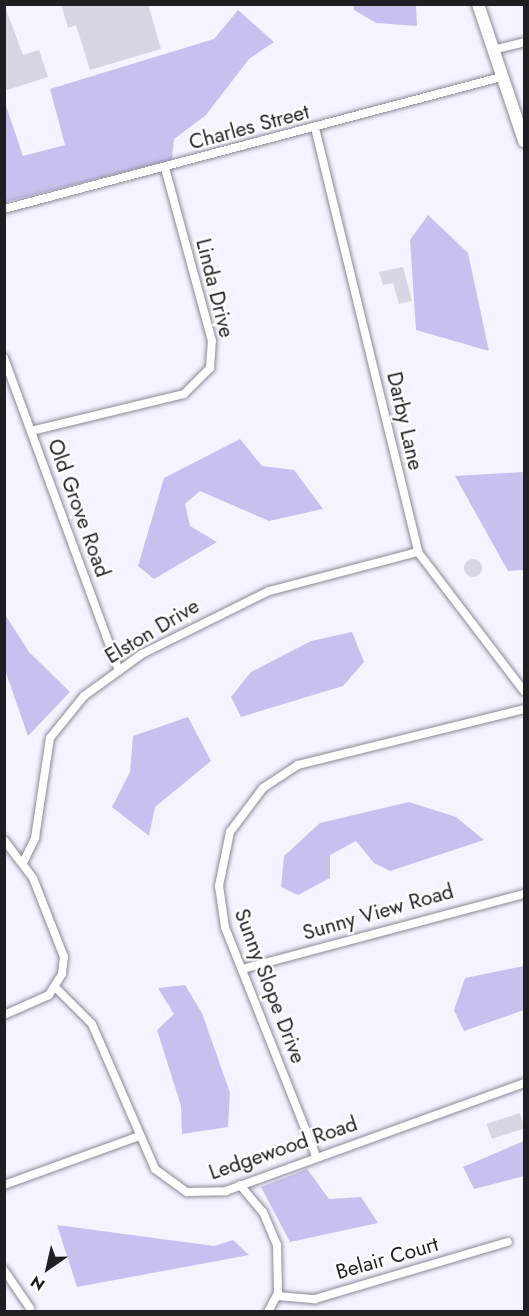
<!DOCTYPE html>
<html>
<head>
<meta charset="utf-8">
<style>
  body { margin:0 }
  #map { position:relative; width:529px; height:1316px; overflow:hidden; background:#f5f3ff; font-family:Jost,sans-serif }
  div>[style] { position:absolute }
  .green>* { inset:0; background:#c8c1ef }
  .building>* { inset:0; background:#d8d6e2; transform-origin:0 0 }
  .round { border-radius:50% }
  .roads { filter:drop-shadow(0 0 2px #8b8a94) drop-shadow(0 0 2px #8b8a94) }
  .street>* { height:8px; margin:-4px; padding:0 4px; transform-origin:4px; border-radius:4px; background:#fff }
  .secondary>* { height:12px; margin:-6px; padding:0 6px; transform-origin:6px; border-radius:6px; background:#fff }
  span { translate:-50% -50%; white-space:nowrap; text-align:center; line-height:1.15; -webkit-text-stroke:4.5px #fff; paint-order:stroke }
  .street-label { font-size:21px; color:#1f1e23 }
  .frame { position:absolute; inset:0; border:6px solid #1f1e23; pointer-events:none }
  .north { position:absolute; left:18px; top:1238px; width:60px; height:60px; -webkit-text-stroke:4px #fff; paint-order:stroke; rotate:214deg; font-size:16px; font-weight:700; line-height:24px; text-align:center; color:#1f1e23 }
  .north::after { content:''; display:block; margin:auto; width:21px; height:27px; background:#1f1e23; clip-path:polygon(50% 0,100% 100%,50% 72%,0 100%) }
</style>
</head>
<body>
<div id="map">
  <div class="green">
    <div style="clip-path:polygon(354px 5px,416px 5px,417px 26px,376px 23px,354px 10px)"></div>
    <div style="clip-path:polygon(238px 10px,274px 42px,249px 59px,206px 115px,174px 139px,172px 160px,5px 202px,5px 103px,23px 156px,65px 145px,50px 89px,214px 39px)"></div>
    <div style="clip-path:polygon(428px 215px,468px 253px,489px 351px,416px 330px,410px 240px)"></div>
    <div style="clip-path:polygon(240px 439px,262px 466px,294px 470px,323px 509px,269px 521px,200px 491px,185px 504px,190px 526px,217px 542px,154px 579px,138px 566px,164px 478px)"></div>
    <div style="clip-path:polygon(524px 472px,524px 570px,508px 571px,455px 476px)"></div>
    <div style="clip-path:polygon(4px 613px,29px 652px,70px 692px,28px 736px,5px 670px)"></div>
    <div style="clip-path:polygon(352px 632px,364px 662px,343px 686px,241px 717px,231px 697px,251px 672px,311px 641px)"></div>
    <div style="clip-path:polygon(188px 717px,211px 761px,155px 807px,149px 836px,112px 807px,130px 772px,133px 736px)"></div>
    <div style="clip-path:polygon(409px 802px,456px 817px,484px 840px,390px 871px,374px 863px,356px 841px,330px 855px,330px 878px,298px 895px,281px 887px,284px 856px,320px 823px)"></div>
    <div style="clip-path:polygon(524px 966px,524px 1010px,464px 1031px,454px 1010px,465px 978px)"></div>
    <div style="clip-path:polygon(185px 985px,202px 1013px,230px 1093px,228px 1127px,182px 1134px,181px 1106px,157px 1030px,174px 1014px,158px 988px)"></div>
    <div style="clip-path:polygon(524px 1141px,524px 1176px,474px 1189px,463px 1167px)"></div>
    <div style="clip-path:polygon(307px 1169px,329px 1199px,361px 1197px,378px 1223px,290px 1242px,261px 1187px)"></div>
    <div style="clip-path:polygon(57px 1225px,214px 1246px,233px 1240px,249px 1255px,77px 1287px)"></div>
  </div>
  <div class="building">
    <div style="clip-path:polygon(4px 4px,23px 55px,39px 50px,48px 77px,4px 91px)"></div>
    <div style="clip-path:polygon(61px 4px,148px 4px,161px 49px,90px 70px,76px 25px,68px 28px)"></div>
    <div style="clip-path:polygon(403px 267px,412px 301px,399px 304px,393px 283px,383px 285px,379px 272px)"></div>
    <div class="round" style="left:464px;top:559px;width:18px;height:18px"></div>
    <div style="left:520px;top:1113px;width:16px;height:35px;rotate:72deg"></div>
  </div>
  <div class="roads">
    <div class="street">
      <div style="left:493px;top:50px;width:32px;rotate:-14deg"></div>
      <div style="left:315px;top:128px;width:436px;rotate:76.3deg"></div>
      <div style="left:418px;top:552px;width:175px;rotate:52.7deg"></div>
      <div style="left:4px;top:209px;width:514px;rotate:-14.87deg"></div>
      <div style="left:4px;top:358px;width:333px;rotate:69.8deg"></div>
      <div style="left:31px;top:431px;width:157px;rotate:-13.6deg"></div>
      <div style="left:184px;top:394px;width:37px;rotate:-45deg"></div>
      <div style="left:210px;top:368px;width:27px;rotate:-86deg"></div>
      <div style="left:212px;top:341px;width:179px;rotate:-105.2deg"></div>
      <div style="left:4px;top:840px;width:48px;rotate:52.7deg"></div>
      <div style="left:33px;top:878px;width:85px;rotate:68.6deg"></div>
      <div style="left:64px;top:957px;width:17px;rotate:97deg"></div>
      <div style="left:62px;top:974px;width:25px;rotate:122deg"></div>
      <div style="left:49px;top:995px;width:49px;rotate:156deg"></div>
      <div style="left:23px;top:863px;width:28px;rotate:-64deg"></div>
      <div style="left:35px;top:838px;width:101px;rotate:-81.5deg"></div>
      <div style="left:50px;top:738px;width:54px;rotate:-51deg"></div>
      <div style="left:84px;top:696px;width:72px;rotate:-35.9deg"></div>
      <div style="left:142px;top:654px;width:142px;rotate:-26.4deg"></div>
      <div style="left:269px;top:591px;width:154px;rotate:-14.7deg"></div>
      <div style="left:242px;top:969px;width:292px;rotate:-14.9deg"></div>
      <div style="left:55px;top:987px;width:52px;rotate:45deg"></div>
      <div style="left:92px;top:1024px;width:158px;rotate:66.5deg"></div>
      <div style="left:155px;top:1169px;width:39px;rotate:36deg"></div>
      <div style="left:187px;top:1192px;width:39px;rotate:-1deg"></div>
      <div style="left:226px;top:1191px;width:317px;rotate:-19.9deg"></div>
      <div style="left:316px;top:1156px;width:246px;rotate:-111.7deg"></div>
      <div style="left:225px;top:927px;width:41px;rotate:-98.3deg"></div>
      <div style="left:219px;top:886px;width:55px;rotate:-78.5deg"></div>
      <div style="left:230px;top:832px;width:55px;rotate:-53.1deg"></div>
      <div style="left:263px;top:788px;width:42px;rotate:-33.3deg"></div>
      <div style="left:298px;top:765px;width:233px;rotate:-13.9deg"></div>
      <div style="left:4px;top:1185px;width:144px;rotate:-19.9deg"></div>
      <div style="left:240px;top:1185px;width:35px;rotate:50deg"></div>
      <div style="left:263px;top:1212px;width:36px;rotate:67deg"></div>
      <div style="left:277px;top:1245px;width:48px;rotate:88.8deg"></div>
      <div style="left:278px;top:1293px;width:21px;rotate:118deg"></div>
      <div style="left:4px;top:1270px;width:46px;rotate:55.6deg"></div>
      <div style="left:277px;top:1296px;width:38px;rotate:5deg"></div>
      <div style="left:315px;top:1299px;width:201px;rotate:-16.5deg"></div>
    </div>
    <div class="secondary">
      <div style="left:478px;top:4px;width:145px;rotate:71.4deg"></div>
    </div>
  </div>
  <div class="street-label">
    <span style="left:249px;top:127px;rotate:-15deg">Charles Street</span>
    <span style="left:215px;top:288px;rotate:76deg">Linda Drive</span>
    <span style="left:405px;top:421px;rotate:77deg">Darby Lane</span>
    <span style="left:79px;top:508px;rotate:70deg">Old Grove Road</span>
    <span style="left:152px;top:631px;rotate:-31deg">Elston Drive</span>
    <span style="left:378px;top:912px;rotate:-16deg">Sunny View Road</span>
    <span style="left:270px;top:986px;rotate:69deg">Sunny Slope Drive</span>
    <span style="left:283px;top:1148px;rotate:-19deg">Ledgewood Road</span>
    <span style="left:387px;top:1258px;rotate:-16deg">Belair Court</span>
  </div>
  <div class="frame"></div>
  <div class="north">N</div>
</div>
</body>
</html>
